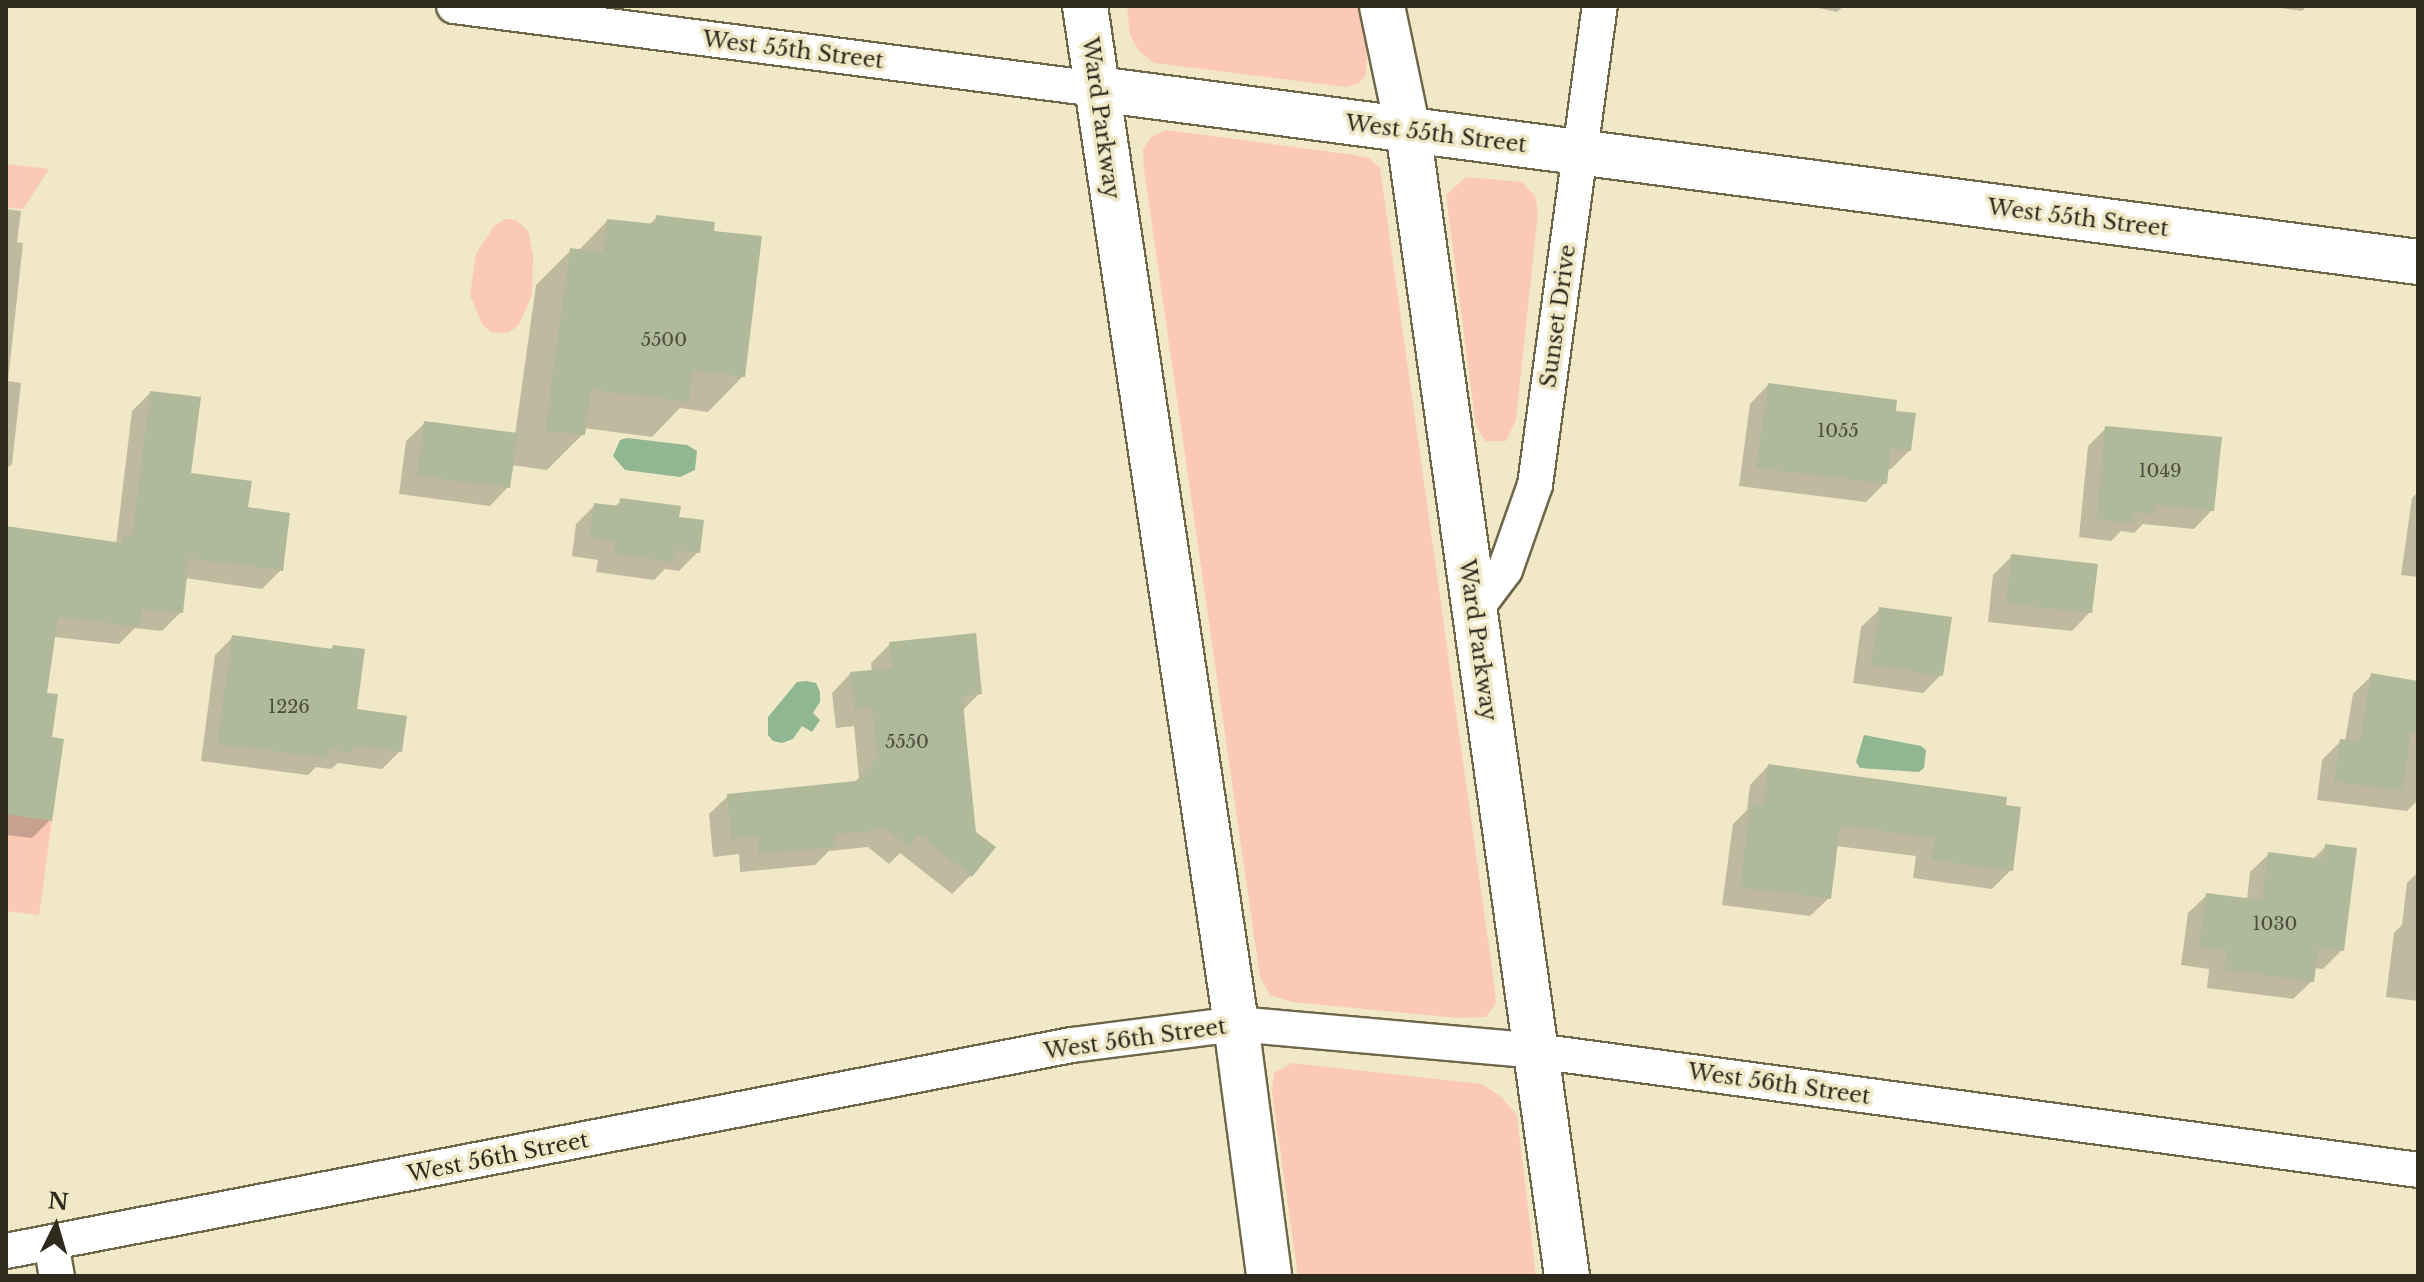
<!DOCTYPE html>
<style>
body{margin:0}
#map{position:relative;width:2424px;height:1282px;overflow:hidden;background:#f0e8c7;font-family:"Libre Baskerville",serif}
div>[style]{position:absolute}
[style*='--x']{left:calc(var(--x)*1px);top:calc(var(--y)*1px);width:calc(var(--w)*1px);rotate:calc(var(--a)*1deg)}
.green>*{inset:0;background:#fbc9b4}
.water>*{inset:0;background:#90b792}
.shadow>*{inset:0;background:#0003}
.building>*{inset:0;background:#b0b99a}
.roads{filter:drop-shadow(2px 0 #6f674a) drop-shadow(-2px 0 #6f674a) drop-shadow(0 2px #6f674a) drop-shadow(0 -2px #6f674a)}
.minor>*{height:34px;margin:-17px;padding:0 17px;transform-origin:17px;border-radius:17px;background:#fff}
.secondary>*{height:44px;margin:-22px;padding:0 22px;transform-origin:22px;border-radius:22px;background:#fff}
.primary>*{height:44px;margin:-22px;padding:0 22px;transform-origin:22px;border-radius:22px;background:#fff}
span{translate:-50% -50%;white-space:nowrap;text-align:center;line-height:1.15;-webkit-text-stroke:7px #f0e8c7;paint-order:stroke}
.number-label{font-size:18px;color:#4e4e3d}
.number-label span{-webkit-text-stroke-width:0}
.street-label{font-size:22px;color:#2e2b1e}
.frame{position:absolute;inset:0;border:8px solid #2e2b1e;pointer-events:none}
.north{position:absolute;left:16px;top:1186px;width:80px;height:80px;-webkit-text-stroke:6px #f0e8c7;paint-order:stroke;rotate:5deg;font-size:22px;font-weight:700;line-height:32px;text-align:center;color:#2e2b1e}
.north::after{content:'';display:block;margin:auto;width:28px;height:36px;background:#2e2b1e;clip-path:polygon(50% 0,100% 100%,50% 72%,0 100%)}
</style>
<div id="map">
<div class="green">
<div style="clip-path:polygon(1127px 6px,1359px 6px,1367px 54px,1366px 75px,1358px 84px,1345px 87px,1154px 63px,1139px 51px,1130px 35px)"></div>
<div style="clip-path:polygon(1166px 130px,1354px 155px,1369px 158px,1380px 168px,1494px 983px,1496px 1003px,1486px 1017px,1458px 1018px,1292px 1002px,1270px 995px,1260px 977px,1144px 170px,1143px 149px,1151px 137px)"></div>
<div style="clip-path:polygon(6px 164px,49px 169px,23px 209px,6px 207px)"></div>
<div style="clip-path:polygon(1466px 177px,1522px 182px,1535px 196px,1538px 212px,1516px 420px,1506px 441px,1485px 441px,1476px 426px,1446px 195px)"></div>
<div style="clip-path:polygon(505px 219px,516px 220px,528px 231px,533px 255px,532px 295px,519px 325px,508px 333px,491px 332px,482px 324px,470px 295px,476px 254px,494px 226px)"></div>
<div style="clip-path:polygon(6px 814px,52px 821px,39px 915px,6px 911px)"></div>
<div style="clip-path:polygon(1292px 1063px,1482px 1084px,1501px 1097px,1517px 1115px,1536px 1276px,1298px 1276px,1272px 1092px,1274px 1073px)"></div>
</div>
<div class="water">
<div style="clip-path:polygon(627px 438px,687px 445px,697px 451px,695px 470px,680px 477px,625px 470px,613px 456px,620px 440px)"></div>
<div style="clip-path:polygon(806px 681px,816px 683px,820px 692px,820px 702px,813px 713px,820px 720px,812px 732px,802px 726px,793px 739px,782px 743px,773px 741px,768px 735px,768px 717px,797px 682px)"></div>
<div style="clip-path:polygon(1864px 735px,1921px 746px,1926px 750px,1924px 768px,1919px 772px,1860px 768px,1856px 762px)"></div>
</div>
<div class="shadow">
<div style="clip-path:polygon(1809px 6px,1844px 6px,1837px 12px)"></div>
<div style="clip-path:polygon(2265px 6px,2307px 6px,2302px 11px)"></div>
<div style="clip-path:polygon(6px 209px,21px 211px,17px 242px,23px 243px,8px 381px,21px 383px,12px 464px,6px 469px)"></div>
<div style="clip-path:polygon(657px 217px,712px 233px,743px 376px,708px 412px,680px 408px,652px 437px,584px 428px,583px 434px,547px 470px,511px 465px,508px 487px,490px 506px,399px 494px,406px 441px,425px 423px,515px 435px,536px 285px,571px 250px,578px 251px,607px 221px,648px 226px)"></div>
<div style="clip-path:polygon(1768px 385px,1894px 412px,1910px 450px,1891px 469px,1887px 469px,1885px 483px,1866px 502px,1739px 486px,1750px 404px)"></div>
<div style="clip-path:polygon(150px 393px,189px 475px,246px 509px,281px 570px,262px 589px,185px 578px,181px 612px,162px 631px,135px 628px,119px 644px,53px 637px,45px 694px,50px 738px,50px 820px,32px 838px,6px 835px,6px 546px,116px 544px,132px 411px)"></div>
<div style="clip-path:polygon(2106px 428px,2212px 510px,2194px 529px,2143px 524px,2134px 533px,2121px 531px,2111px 541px,2079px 537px,2088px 446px)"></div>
<div style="clip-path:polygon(2418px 492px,2418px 577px,2401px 575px,2412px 498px)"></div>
<div style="clip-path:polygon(621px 501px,677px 518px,698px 552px,679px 571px,665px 569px,654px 580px,596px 572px,598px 560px,572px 556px,576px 524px,595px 505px,613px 508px)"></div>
<div style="clip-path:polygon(2012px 556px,2090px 612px,2072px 631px,1988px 622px,1993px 575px)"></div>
<div style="clip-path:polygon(1880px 609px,1941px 675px,1923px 693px,1853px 683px,1861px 627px)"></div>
<div style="clip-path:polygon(232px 638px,329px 651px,333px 647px,354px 711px,400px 751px,382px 769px,338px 763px,331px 769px,316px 767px,308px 775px,201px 761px,215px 655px)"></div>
<div style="clip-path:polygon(890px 644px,980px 693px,962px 711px,974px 833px,993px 847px,970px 876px,952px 894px,900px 853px,889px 864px,868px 847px,829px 851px,815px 865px,740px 872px,739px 854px,713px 857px,709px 814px,728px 796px,855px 783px,859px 778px,854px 726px,836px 728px,832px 693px,850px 674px,872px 672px,871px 663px)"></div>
<div style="clip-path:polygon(2371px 676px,2418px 683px,2418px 800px,2407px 811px,2317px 800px,2322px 760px,2341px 741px,2345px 741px,2353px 694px)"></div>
<div style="clip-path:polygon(1768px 766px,2004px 807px,2011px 870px,1992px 889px,1913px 878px,1916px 856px,1836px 846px,1829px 898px,1810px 916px,1722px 905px,1733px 824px,1747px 810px,1750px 785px)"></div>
<div style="clip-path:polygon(2326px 846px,2342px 950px,2323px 969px,2314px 968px,2312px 981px,2293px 999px,2207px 988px,2209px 969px,2181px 965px,2188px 913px,2207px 895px,2247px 900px,2250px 872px,2269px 854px,2312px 860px)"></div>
<div style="clip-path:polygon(2418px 872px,2418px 1001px,2386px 997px,2394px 933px,2402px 925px,2407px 883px)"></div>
</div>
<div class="building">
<div style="clip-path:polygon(656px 215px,715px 222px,714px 231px,762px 236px,745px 377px,693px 371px,689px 402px,591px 390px,585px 435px,545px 431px,570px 248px,603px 252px,607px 219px,655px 224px)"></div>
<div style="clip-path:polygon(1768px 383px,1897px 400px,1896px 411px,1916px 413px,1911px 451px,1891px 449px,1887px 484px,1756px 468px)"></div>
<div style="clip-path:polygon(150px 391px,201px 397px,191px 473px,252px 481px,248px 507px,290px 513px,283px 571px,189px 558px,183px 613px,142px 609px,140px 627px,58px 617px,47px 693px,58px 694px,52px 737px,64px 739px,52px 821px,6px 814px,6px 526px,122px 543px,123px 535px,132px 536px)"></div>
<div style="clip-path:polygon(424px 421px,518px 433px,510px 488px,416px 476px)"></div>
<div style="clip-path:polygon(2105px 426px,2222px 437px,2214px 511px,2156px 505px,2155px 515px,2133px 512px,2132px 523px,2096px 519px)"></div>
<div style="clip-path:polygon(620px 498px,681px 506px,679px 517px,704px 520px,700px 553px,676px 550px,674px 562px,613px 554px,615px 542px,589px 538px,594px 503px,619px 506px)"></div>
<div style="clip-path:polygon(2011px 554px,2098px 564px,2092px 613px,2006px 604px)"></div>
<div style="clip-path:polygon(1879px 607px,1952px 617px,1943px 676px,1871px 665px)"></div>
<div style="clip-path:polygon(976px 633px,982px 694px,963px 696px,965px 725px,976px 832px,996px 847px,972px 877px,919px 835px,909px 847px,887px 830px,834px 834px,836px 847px,758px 854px,757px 837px,731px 839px,727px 794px,856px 781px,877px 758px,872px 708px,854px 711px,850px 672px,892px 668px,889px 642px)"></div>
<div style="clip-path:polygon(232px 635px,332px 649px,333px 645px,365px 649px,357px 709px,407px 716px,402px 752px,352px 746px,351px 753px,329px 749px,327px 758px,217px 744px)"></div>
<div style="clip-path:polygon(2371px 673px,2418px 681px,2418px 734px,2411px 733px,2403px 791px,2334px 782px,2340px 739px,2360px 741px)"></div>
<div style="clip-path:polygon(1768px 764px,2007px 797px,2006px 805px,2021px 807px,2013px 871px,1931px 860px,1934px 838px,1840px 826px,1831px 899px,1740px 887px,1750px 804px,1763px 805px)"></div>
<div style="clip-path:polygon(2325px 844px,2357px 848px,2344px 951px,2318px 948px,2314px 982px,2224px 970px,2227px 951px,2199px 947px,2206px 893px,2262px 900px,2268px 852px,2323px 859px)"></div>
</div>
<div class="roads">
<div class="minor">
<div style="--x:454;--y:6;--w:648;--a:7.36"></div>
<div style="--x:1474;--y:611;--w:51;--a:-52.9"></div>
<div style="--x:1505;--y:570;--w:90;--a:-70.6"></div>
<div style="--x:1535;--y:485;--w:483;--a:-82.3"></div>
<div style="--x:51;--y:1243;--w:34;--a:80"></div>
<div style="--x:6;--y:1251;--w:1086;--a:-10.94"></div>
<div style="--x:1072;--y:1045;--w:165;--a:-7.3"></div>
<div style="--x:1236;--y:1024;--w:301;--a:5.1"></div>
<div style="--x:1536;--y:1051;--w:890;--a:7.68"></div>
</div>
<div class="secondary">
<div style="--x:1097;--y:89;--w:1332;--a:7.46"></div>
</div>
<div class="primary">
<div style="--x:1085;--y:6;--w:1029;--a:81.56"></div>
<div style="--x:1236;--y:1024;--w:254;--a:82.5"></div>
<div style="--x:1382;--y:6;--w:127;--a:78.2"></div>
<div style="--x:1408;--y:130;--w:1157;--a:82.1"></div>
</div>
</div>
<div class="number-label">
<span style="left:664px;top:340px">5500</span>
<span style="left:1838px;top:431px">1055</span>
<span style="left:2160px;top:471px">1049</span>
<span style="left:289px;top:707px">1226</span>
<span style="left:907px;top:742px">5550</span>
<span style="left:2275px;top:924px">1030</span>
</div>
<div class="street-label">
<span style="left:793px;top:50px;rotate:7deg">West 55th Street</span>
<span style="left:1101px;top:118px;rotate:82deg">Ward Parkway</span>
<span style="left:1436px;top:134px;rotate:7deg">West 55th Street</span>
<span style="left:2078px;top:218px;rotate:7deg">West 55th Street</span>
<span style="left:1558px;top:316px;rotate:-82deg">Sunset Drive</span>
<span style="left:1478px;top:640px;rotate:82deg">Ward Parkway</span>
<span style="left:1135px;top:1039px;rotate:-8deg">West 56th Street</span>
<span style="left:1779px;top:1084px;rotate:8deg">West 56th Street</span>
<span style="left:498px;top:1157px;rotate:-11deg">West 56th Street</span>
</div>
<div class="frame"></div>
<div class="north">N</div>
</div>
